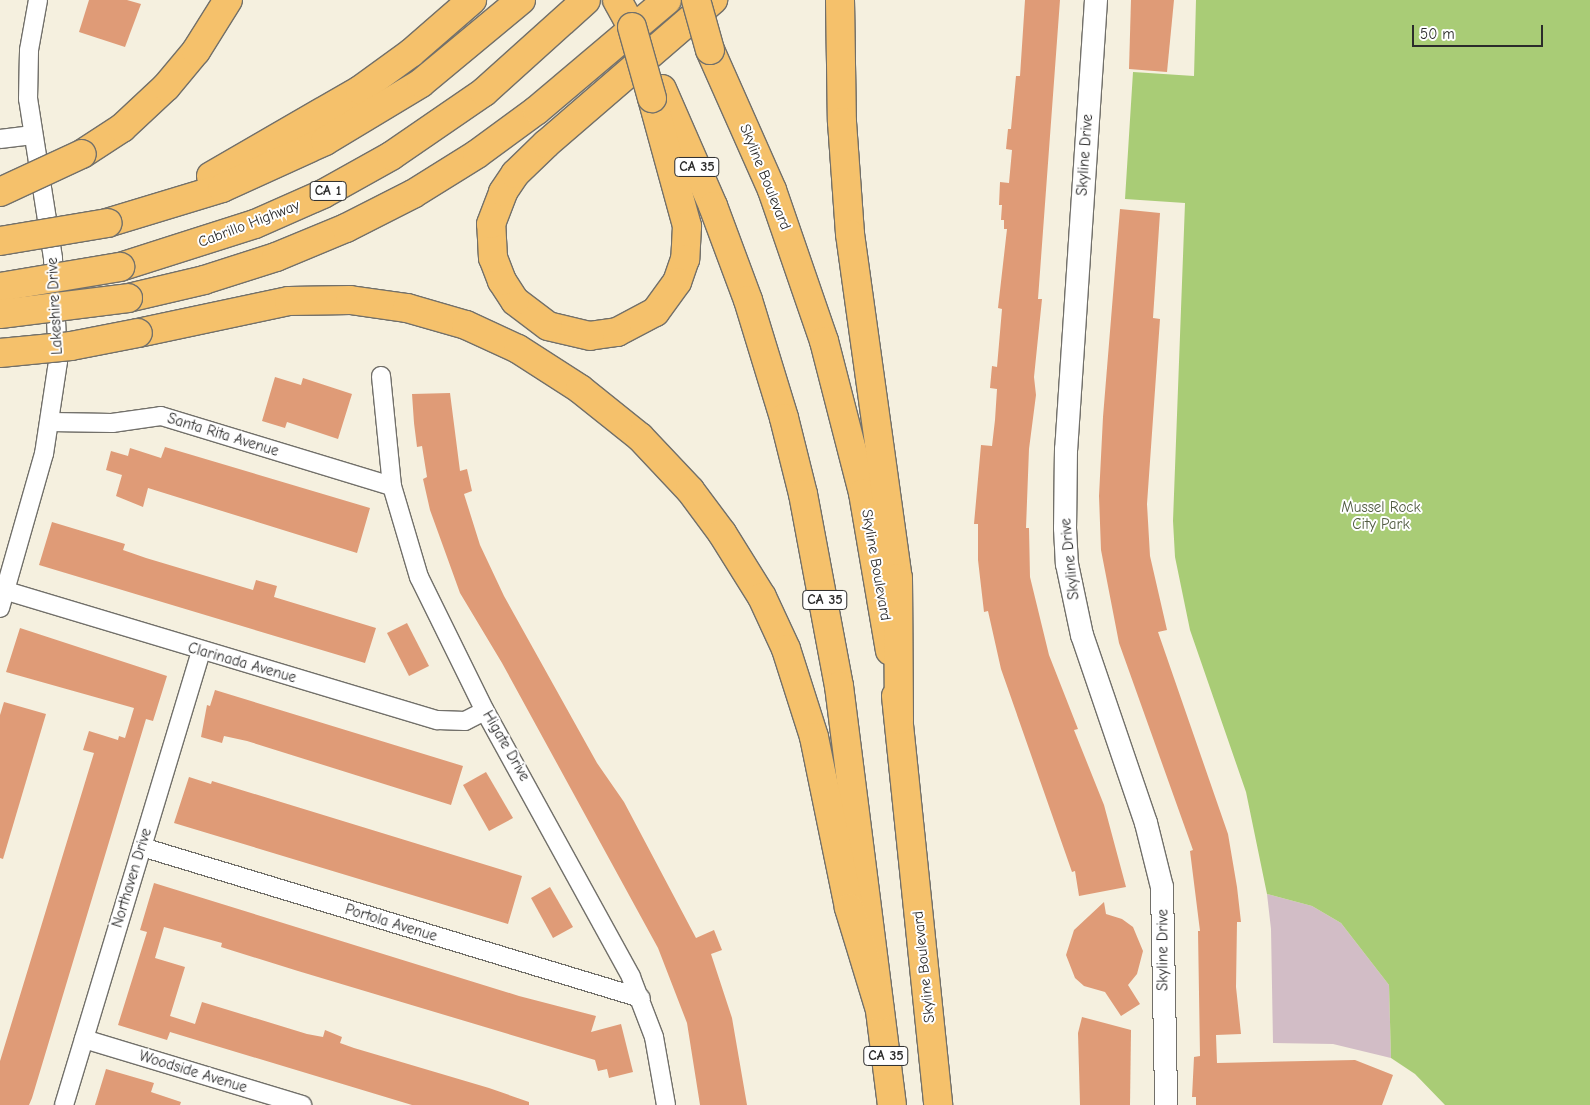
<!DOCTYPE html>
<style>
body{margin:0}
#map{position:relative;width:1590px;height:1105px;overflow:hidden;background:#f5f0df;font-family:"Comic Neue",sans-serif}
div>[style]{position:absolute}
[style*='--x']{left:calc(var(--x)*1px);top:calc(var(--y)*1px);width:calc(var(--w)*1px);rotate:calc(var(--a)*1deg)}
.industrial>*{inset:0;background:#d2bdc6}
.green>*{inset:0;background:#a9cc76}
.building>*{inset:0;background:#df9b77}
.roads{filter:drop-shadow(1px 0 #72706a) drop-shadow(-1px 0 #72706a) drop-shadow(0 1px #72706a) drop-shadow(0 -1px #72706a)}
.minor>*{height:18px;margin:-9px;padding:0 9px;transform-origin:9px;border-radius:9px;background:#fff}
.tertiary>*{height:22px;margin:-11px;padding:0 11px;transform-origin:11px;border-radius:11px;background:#fff}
.primary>*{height:28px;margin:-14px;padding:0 14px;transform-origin:14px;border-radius:14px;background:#f5c16b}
.motorway>*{height:28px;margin:-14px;padding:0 14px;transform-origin:14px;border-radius:14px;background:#f5c16b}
.bridges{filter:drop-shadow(1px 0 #72706a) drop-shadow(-1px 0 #72706a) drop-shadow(0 1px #72706a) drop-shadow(0 -1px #72706a)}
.motorway-bridge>*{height:28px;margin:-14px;padding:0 14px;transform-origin:14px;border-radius:14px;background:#f5c16b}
span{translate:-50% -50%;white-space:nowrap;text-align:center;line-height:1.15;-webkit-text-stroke:4px #fff;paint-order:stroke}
.shield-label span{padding:1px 4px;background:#fff;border:1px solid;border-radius:4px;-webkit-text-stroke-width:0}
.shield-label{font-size:14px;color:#2b2b2b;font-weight:700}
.street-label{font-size:15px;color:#2b2b2b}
.park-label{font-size:15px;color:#515b42}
.scale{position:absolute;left:1412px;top:25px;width:131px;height:22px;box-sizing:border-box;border:2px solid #2b2b2b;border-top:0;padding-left:6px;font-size:15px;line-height:18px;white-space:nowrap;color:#2b2b2b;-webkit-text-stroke:4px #fff;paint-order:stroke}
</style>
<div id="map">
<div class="industrial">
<div style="clip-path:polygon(1267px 894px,1312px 906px,1341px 923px,1389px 985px,1391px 1058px,1333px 1044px,1273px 1043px,1271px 929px)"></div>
</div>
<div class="green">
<div style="clip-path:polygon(1196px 0,1590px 0,1590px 1105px,1445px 1105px,1415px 1074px,1391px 1058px,1389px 985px,1341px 923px,1312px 906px,1267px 894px,1246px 792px,1190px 630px,1175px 557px,1173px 521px,1185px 203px,1125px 199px,1133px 72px,1194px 76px)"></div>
</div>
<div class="building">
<div style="clip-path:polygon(89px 0,127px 0,141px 4px,125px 47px,79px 32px)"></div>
<div style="clip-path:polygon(1025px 0,1060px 0,1038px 299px,1042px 299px,1034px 377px,1036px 395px,1029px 449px,1026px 528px,1029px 528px,1030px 577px,1049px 655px,1078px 729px,1074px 730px,1104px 805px,1126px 887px,1079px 896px,1075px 871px,1072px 872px,1001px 669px,988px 611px,984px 612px,978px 560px,978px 524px,974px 524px,981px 445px,992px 446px,995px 420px,997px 389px,990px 388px,992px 366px,997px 367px,1002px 309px,998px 308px,1007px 229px,1004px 229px,1004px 220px,1001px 220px,1002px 205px,999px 205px,1000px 182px,1009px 183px,1012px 150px,1006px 149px,1008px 129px,1011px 129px,1016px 76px,1020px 76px)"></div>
<div style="clip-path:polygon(1131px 0,1174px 0,1167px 72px,1129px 69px)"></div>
<div style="clip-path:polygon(1120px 209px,1160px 213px,1153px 318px,1160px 319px,1147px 504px,1150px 556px,1167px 630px,1158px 632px,1228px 834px,1237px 887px,1241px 922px,1237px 922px,1236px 987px,1241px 1034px,1216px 1035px,1217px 1063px,1355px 1060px,1393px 1075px,1382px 1105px,1196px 1105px,1196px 1097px,1192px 1097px,1194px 1057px,1200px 1056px,1198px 931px,1200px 931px,1190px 851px,1193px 850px,1119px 643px,1101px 550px,1099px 496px,1103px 417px)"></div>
<div style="clip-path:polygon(275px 377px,301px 385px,303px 378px,352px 394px,338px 439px,287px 422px,285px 428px,262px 421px)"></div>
<div style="clip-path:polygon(450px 393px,460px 471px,467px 469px,472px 491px,464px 494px,480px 545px,504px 596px,597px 763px,624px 802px,696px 938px,714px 930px,722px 950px,711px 954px,732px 1018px,747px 1105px,700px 1105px,687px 1023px,658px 948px,502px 663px,460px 593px,430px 510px,423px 479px,427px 477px,422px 446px,417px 447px,414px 423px,412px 394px)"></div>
<div style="clip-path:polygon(165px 447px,370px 508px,357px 553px,148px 488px,143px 507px,116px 496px,122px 475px,106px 470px,111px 451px,128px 456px,130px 448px,161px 458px)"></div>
<div style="clip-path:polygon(52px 522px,125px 544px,123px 550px,146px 558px,253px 590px,256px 580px,277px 586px,274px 597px,376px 628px,365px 663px,39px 565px)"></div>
<div style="clip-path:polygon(407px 623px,429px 666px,409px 676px,387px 633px)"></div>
<div style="clip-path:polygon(20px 628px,167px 676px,153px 721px,146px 719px,32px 1098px,29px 1105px,0 1105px,0 1061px,94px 753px,83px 750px,89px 731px,118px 740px,119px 736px,125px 738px,134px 708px,6px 672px)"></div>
<div style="clip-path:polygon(215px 690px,463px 766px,451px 805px,247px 741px,224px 736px,222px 743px,201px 737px,207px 705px,210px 706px)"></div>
<div style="clip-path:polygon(4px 702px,46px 714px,3px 859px,0 858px,0 715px)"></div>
<div style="clip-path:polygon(486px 772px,513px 818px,489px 831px,463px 785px)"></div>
<div style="clip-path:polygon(189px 777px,211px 784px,212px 781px,522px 876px,508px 924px,174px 823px)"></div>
<div style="clip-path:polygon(154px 883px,519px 996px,596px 1016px,591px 1032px,621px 1024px,633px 1072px,609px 1078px,607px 1069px,598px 1071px,595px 1060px,298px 971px,221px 947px,222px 943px,164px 927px,155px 958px,185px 967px,170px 1016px,195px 1024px,202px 1002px,307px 1034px,323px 1037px,325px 1030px,342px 1037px,340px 1043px,354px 1048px,489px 1088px,529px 1102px,529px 1105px,412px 1105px,170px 1032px,167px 1040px,118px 1025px,147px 932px,140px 930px)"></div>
<div style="clip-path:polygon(550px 887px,573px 927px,553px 938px,531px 898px)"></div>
<div style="clip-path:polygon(1104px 902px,1106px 914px,1122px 919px,1133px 927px,1143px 951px,1137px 974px,1128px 985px,1140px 1004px,1121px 1016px,1105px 992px,1084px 986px,1075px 978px,1066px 955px,1074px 930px)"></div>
<div style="clip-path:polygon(1082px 1017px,1131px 1030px,1130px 1105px,1080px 1105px,1078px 1033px)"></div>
<div style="clip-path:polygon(106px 1069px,154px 1083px,151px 1092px,181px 1102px,180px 1105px,95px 1105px)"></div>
</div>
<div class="roads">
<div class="minor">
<div style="--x:0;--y:139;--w:32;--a:-7"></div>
<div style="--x:381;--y:376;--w:111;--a:84.3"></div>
<div style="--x:392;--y:486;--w:95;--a:73.5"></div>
<div style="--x:419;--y:577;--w:149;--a:63.8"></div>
<div style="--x:485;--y:711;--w:303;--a:61.2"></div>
<div style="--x:631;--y:977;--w:64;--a:69"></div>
<div style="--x:654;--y:1037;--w:69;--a:80"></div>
<div style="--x:51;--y:422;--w:61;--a:0.9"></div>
<div style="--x:112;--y:423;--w:49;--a:-8.1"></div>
<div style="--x:161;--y:416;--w:241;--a:16.9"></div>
<div style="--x:0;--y:589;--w:457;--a:16.7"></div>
<div style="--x:438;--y:720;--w:27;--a:2"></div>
<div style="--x:465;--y:721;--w:22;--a:-27"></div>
<div style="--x:0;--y:608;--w:160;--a:-74.1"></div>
<div style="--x:44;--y:454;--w:94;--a:-81.4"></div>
<div style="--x:58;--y:361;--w:103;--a:-92.8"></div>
<div style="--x:53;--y:258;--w:161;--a:-98.9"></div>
<div style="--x:28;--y:99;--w:49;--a:-88.8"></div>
<div style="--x:29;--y:50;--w:51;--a:-79.8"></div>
<div style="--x:142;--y:847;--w:521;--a:16.84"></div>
<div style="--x:84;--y:1039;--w:228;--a:16.8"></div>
<div style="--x:64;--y:1105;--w:474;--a:-73.2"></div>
</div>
<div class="tertiary">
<div style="--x:1096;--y:0;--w:450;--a:93.8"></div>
<div style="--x:1066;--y:449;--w:79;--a:90.7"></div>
<div style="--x:1065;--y:528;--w:36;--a:87"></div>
<div style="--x:1067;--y:564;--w:73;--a:78.1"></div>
<div style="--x:1082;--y:635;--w:199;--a:71.2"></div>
<div style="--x:1146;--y:823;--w:66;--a:76"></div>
<div style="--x:1162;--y:887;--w:218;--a:88.9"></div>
</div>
<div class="primary">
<div style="--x:617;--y:0;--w:31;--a:61"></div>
<div style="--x:710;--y:50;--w:153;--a:66.1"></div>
<div style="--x:772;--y:190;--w:160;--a:71"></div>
<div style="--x:824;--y:341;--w:157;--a:75.6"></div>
<div style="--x:863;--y:493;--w:160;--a:80.3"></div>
<div style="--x:662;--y:89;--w:128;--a:66.4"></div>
<div style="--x:713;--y:206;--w:100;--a:69.6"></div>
<div style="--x:748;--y:300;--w:123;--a:73"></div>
<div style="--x:784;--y:418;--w:78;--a:76"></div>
<div style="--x:803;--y:494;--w:195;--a:79.4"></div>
<div style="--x:839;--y:686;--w:422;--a:82.8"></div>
<div style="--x:896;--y:696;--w:411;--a:84.1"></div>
</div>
<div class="motorway">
<div style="--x:840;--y:0;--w:122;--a:89.1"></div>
<div style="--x:842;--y:122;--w:112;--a:85.9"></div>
<div style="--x:850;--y:234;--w:347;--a:82.1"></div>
<div style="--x:898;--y:578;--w:142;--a:89.6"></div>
<div style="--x:652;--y:98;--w:133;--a:74.7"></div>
<div style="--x:687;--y:226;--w:33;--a:93"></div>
<div style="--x:685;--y:259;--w:24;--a:109"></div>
<div style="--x:677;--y:282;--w:37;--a:126"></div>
<div style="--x:655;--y:312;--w:43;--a:152.2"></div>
<div style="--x:617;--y:332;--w:27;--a:172"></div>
<div style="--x:590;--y:336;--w:43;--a:-166.6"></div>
<div style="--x:548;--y:326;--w:41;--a:-142.9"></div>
<div style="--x:515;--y:301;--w:24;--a:-123"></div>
<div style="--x:502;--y:281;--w:25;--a:-111"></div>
<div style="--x:493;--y:258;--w:34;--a:-93"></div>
<div style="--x:491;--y:224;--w:34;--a:-69"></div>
<div style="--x:503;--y:192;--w:22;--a:-56"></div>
<div style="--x:515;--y:174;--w:43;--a:-44.1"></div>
<div style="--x:546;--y:144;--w:221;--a:-40.8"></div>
<div style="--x:82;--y:154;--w:48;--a:-33"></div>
<div style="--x:122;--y:128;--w:60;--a:-43"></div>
<div style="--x:166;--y:87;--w:47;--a:-50.2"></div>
<div style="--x:196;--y:51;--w:60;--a:-57.9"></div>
<div style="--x:211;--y:176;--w:172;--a:-30"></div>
<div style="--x:360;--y:90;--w:63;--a:-36"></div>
<div style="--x:411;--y:53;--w:81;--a:-41"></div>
<div style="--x:107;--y:223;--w:120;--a:-16.9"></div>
<div style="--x:222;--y:188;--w:113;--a:-24.5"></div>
<div style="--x:325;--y:141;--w:112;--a:-31.1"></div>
<div style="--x:421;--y:83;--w:130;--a:-39.7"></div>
<div style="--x:120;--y:267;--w:142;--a:-17.7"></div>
<div style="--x:255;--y:224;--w:74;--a:-23.8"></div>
<div style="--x:323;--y:194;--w:78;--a:-29.2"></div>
<div style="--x:391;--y:156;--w:113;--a:-34.5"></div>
<div style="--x:484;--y:92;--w:137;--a:-42"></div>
<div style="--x:128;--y:298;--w:78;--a:-13.3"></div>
<div style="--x:204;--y:280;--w:76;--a:-17.7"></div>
<div style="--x:276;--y:257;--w:76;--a:-22.5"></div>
<div style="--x:346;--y:228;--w:75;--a:-26.9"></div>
<div style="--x:413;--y:194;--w:75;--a:-32"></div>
<div style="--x:477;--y:154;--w:74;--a:-36.3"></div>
<div style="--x:537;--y:110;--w:170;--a:-40.2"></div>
<div style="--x:138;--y:333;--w:154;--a:-12"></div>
<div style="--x:289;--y:301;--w:61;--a:-0.9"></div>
<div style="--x:350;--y:300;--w:58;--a:8"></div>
<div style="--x:407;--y:308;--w:61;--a:16.1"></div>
<div style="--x:466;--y:325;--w:57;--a:24.8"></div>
<div style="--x:518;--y:349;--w:74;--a:32.8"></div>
<div style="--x:580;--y:389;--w:77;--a:38.7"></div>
<div style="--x:640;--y:437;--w:73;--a:46.7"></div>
<div style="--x:690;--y:490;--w:54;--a:53.3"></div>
<div style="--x:722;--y:533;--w:75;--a:58"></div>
<div style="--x:762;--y:597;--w:57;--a:65.2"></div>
<div style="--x:786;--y:649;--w:92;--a:72.3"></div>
<div style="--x:814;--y:737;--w:175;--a:78.4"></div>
<div style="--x:849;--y:908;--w:103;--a:73.1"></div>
</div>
</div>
<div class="bridges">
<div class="motorway-bridge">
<div style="--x:696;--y:0;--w:52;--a:74.4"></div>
<div style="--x:632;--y:27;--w:74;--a:74.3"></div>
<div style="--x:0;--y:192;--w:90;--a:-24.9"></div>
<div style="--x:0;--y:241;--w:109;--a:-9.5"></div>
<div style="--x:0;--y:287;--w:122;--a:-9.5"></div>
<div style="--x:0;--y:314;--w:129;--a:-7.1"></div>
<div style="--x:0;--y:353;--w:71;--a:-5.6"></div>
<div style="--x:71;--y:346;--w:68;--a:-11"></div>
</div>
</div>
<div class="shield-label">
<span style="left:697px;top:167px">CA 35</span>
<span style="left:328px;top:191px">CA 1</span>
<span style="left:825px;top:600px">CA 35</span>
<span style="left:886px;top:1056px">CA 35</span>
</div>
<div class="street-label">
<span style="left:1085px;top:155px;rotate:-86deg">Skyline Drive</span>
<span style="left:765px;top:177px;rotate:68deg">Skyline Boulevard</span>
<span style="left:249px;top:224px;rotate:-21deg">Cabrillo Highway</span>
<span style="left:55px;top:306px;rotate:-93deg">Lakeshire Drive</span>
<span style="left:223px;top:435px;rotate:17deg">Santa Rita Avenue</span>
<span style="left:1070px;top:559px;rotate:-96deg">Skyline Drive</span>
<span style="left:876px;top:565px;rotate:80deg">Skyline Boulevard</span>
<span style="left:242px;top:663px;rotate:16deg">Clarinada Avenue</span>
<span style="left:506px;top:746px;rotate:60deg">Higate Drive</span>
<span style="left:132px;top:878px;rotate:-73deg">Northaven Drive</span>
<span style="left:391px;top:923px;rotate:17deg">Portola Avenue</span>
<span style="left:1163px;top:950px;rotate:-90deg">Skyline Drive</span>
<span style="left:924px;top:967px;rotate:-96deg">Skyline Boulevard</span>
<span style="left:193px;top:1072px;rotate:17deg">Woodside Avenue</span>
</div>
<div class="park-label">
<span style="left:1381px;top:516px">Mussel Rock<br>City Park</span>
</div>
<div class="scale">50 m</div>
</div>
